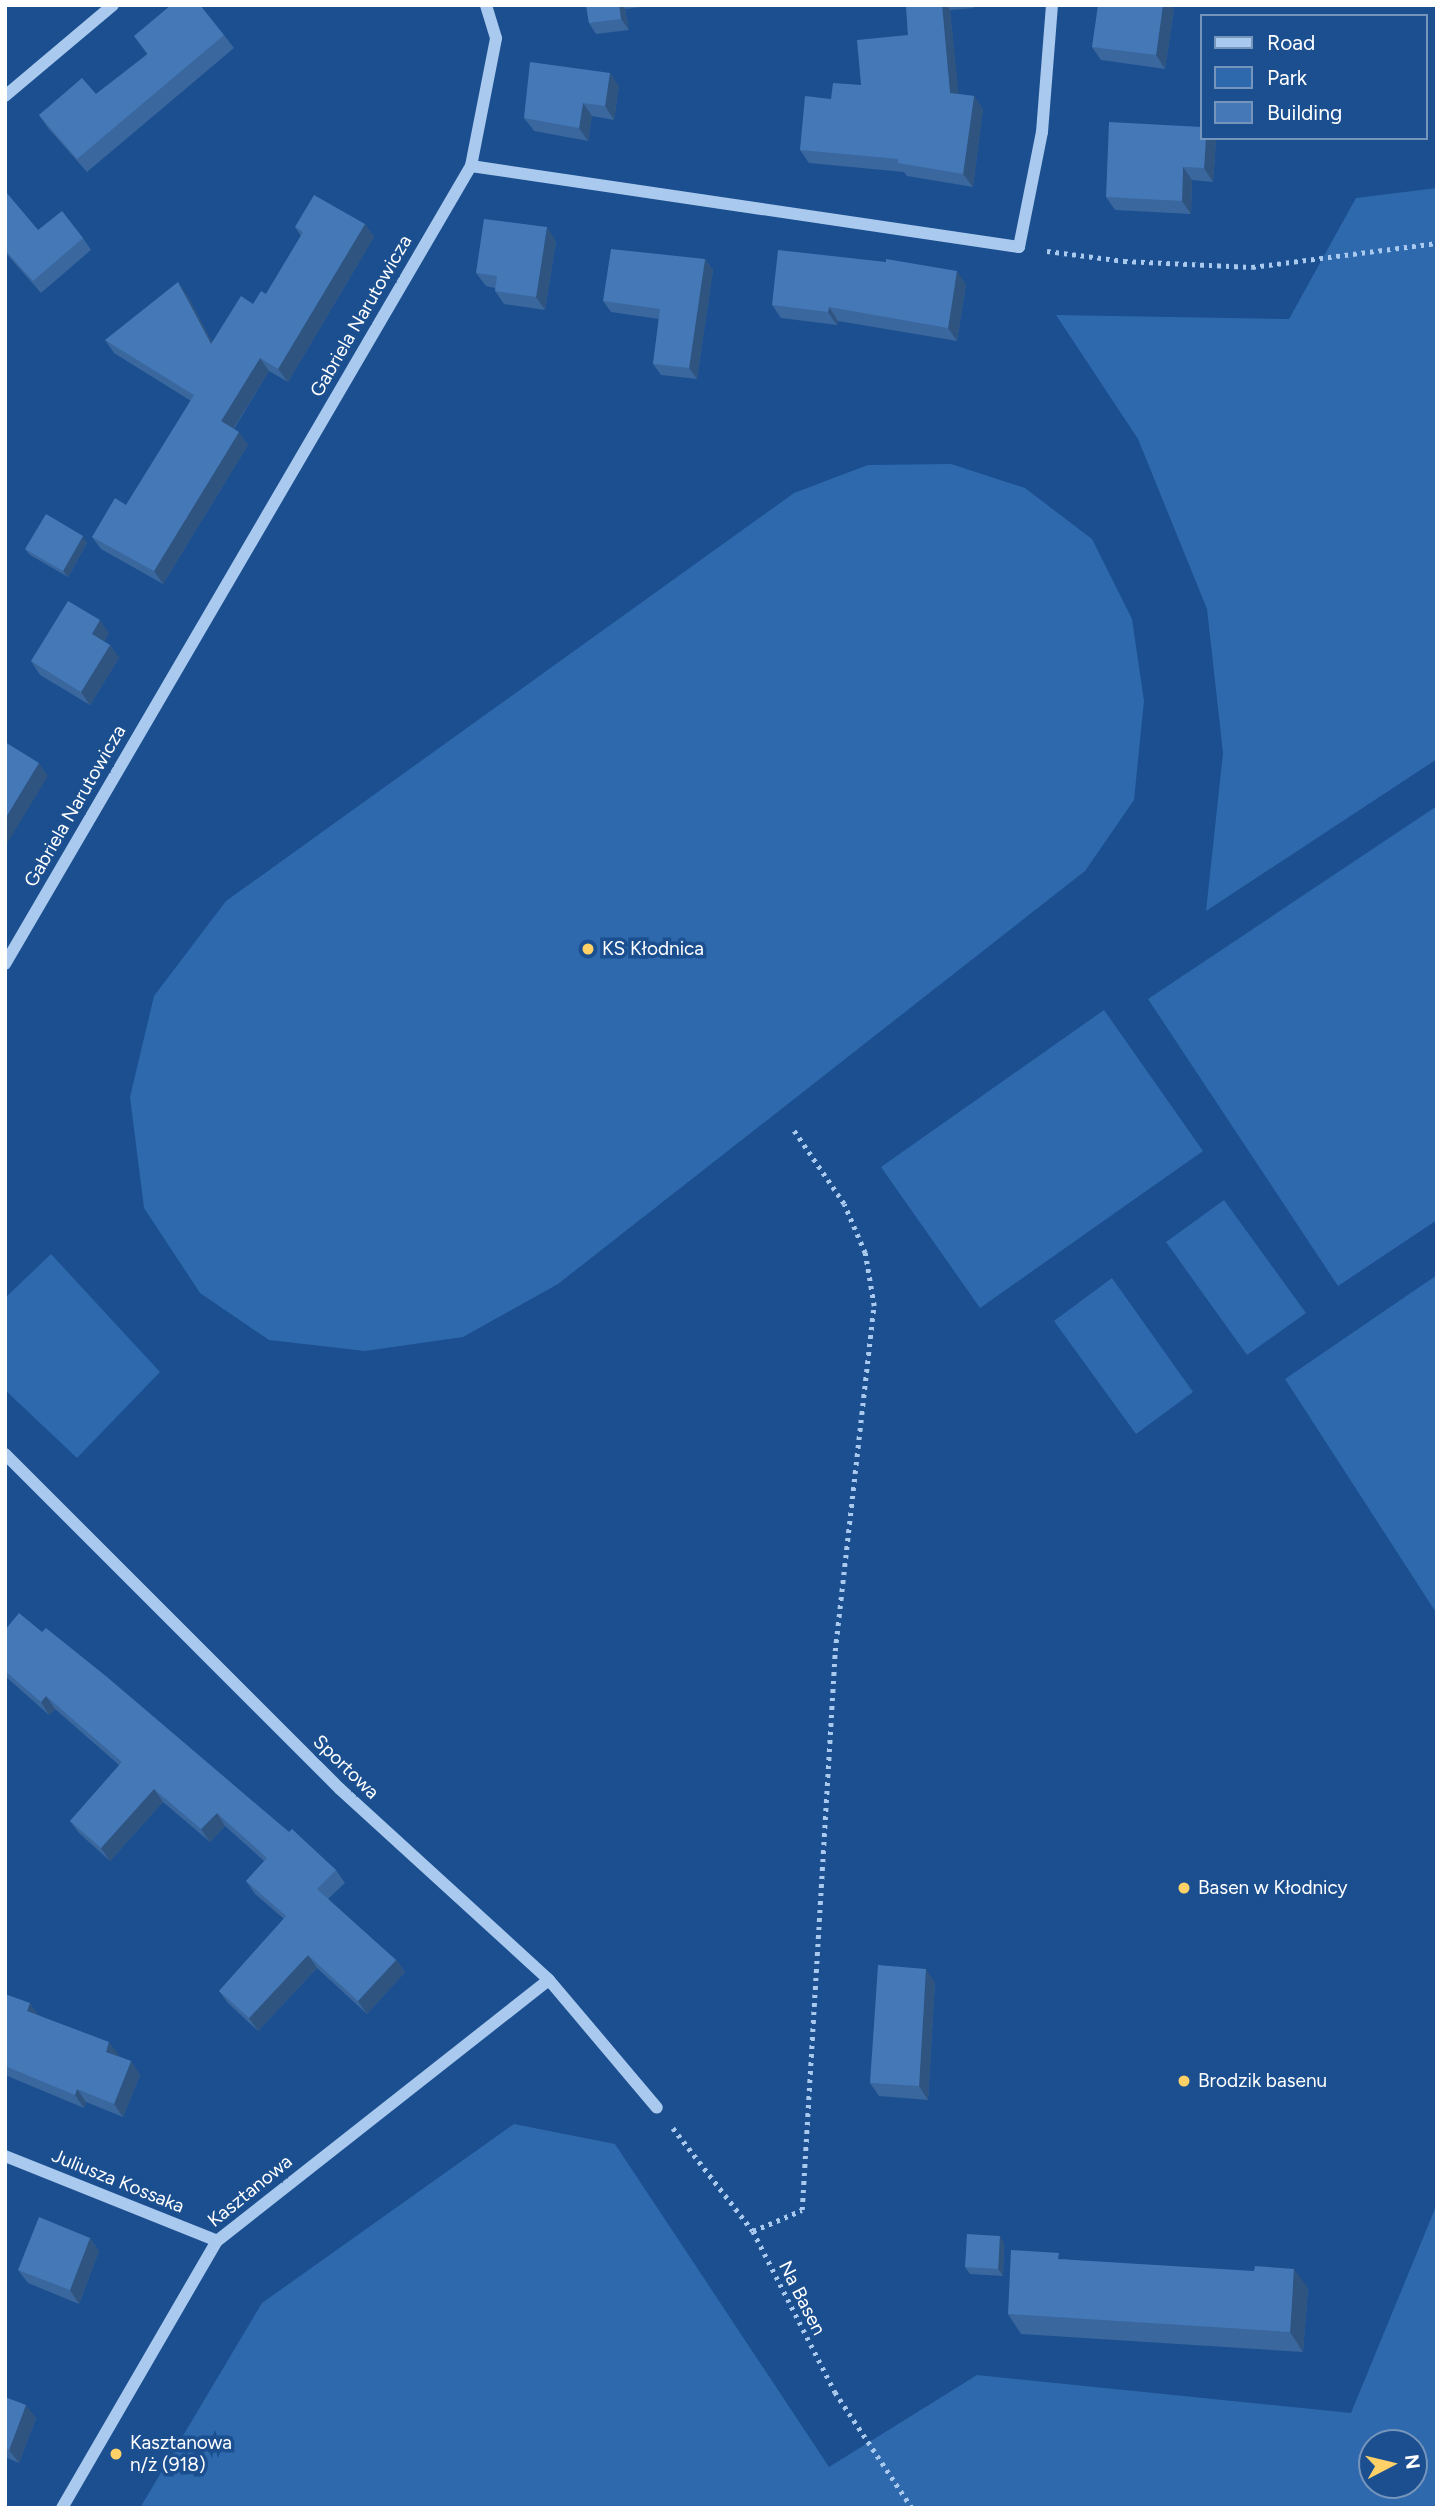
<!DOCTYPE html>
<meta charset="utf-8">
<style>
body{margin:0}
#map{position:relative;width:1442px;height:2513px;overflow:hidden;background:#1b4f8f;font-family:Figtree,sans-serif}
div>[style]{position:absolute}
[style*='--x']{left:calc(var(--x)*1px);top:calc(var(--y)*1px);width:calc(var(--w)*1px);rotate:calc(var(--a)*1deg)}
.green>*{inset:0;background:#2e69ad}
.path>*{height:4.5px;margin-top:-2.25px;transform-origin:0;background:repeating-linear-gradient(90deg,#a9c9ee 0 3.5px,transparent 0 8.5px)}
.minor>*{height:12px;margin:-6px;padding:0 6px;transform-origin:6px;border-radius:6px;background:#a9c9ee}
.wall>*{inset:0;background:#3a679d}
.shaded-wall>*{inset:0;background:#305480}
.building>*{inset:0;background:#4478b7}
.dots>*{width:19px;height:19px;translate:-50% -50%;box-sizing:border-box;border:4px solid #1b4f8f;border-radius:50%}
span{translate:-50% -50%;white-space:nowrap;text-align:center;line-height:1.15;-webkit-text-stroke:7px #1b4f8f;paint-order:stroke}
.street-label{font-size:19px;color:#fff}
.poi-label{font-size:19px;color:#fff}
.left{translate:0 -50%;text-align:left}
.frame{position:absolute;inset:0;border:7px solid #fff;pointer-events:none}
.legend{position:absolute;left:1200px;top:14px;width:228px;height:126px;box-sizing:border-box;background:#1b4f8f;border:2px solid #7695bc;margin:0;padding:9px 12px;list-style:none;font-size:21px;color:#fff}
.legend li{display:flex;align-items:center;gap:14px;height:35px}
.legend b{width:35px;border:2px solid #7695bc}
.north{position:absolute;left:1358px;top:2429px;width:70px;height:70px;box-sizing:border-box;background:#1b4f8f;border:2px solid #7695bc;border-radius:50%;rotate:83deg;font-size:19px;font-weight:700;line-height:28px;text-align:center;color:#fff}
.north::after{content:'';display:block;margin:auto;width:24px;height:32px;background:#ffd166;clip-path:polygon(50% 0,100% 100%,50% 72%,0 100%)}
</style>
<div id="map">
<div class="green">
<div style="clip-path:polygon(1437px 188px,1437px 759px,1206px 911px,1223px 753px,1207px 609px,1138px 439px,1056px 315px,1289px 319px,1356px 198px)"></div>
<div style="clip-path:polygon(951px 464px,1025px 488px,1092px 539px,1132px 619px,1144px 701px,1134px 800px,1085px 871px,558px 1284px,463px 1337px,365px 1351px,269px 1340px,200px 1293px,144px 1208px,130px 1097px,154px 996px,226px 901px,794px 493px,868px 465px)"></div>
<div style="clip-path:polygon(1437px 806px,1437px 1220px,1338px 1286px,1148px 999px)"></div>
<div style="clip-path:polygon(1104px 1010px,1203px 1151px,980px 1308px,881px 1167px)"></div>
<div style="clip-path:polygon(1224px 1200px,1306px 1313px,1247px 1355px,1166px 1242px)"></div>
<div style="clip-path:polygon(51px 1254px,160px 1372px,77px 1458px,5px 1390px,5px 1298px)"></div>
<div style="clip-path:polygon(1437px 1275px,1437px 1614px,1285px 1379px)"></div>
<div style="clip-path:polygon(1112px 1278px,1193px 1392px,1136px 1434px,1054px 1321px)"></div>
<div style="clip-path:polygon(evenodd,514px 2124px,615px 2144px,829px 2467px,977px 2375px,1351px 2413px,1437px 2204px,1437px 2508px,140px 2508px,262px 2303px,514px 2124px,1372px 2443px,1414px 2443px,1414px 2485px,1372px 2485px,1372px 2443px)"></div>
</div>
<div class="path">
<div style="--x:1047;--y:251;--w:78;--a:7.4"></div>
<div style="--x:1124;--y:261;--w:128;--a:2.7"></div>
<div style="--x:1252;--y:267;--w:187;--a:-7.4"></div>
<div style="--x:673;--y:2128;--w:130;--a:52.2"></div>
<div style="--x:753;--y:2231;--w:181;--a:63"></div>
<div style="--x:835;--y:2392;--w:139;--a:56.4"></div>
<div style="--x:753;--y:2231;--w:53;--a:-23.2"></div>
<div style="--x:802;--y:2210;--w:560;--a:-86.62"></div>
<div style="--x:835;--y:1651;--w:347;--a:-83.6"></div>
<div style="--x:874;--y:1306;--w:54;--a:-99.6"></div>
<div style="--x:865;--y:1253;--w:53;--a:-113.2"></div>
<div style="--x:844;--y:1204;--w:92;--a:-124.4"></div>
</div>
<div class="minor">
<div style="--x:5;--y:96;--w:141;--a:-40.1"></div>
<div style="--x:471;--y:166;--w:554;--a:8.41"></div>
<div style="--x:1019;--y:247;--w:117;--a:-78.7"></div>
<div style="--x:1042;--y:132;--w:127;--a:-85.5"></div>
<div style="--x:5;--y:964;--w:924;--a:-59.72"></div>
<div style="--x:471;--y:166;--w:130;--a:-78.9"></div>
<div style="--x:496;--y:38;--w:34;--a:-107"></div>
<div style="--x:5;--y:1454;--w:474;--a:45"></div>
<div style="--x:340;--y:1789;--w:283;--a:42.4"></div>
<div style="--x:549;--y:1980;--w:167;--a:49.8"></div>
<div style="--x:5;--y:2156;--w:228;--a:21.8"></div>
<div style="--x:62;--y:2508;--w:309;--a:-59.9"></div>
<div style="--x:217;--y:2241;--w:422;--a:-38.2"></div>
</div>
<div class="wall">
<div style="clip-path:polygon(586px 5px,658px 5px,625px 9px,629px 30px,596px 34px,589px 23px)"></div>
<div style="clip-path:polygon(906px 5px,973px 5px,974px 8px,950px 10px,958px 94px,974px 96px,983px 109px,973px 187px,907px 176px,904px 172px,809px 163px,800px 150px,831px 99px,861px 85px,908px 35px)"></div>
<div style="clip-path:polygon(1174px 9px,1165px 69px,1101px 60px,1092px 47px)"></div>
<div style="clip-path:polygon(224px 35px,234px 48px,87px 172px,48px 128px,39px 115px,96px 94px,147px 54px,134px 36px)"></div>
<div style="clip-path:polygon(619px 86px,614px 120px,592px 116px,588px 141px,534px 131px,524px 118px)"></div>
<div style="clip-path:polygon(1216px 141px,1213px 182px,1192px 180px,1191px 214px,1115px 210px,1106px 197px)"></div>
<div style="clip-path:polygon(5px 191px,38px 230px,83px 238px,91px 250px,41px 293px,5px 252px)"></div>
<div style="clip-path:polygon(365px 224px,374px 237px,288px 382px,269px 371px,234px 429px,248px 445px,163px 584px,101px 549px,92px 537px,126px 505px,191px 401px,114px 353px,105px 340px,187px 295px,212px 342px,266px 294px,301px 236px,295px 227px)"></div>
<div style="clip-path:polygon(556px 241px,545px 310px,504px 304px,495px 291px,495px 288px,486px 286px,476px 273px)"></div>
<div style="clip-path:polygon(705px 259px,713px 270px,697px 379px,661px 375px,653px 364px,659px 319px,611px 312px,603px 301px)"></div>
<div style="clip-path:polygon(966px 284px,957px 341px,838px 321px,837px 325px,781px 318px,772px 305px)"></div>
<div style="clip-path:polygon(87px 543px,68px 577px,30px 555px,25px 549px)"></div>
<div style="clip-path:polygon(109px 633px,104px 642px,110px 645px,119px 658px,90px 705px,40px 675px,31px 661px)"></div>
<div style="clip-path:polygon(5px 1630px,42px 1632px,336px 1870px,345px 1883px,328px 1899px,396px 1960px,405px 1972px,367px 2014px,317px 1968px,258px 2031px,228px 2003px,219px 1991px,284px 1919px,255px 1894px,246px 1881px,264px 1861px,225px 1826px,210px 1842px,163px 1802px,110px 1861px,79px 1833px,70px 1821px,119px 1765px,55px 1709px,49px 1715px,5px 1676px)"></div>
<div style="clip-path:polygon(935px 1982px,928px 2100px,879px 2096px,870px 2083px)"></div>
<div style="clip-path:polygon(5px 1994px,38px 2015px,119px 2055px,118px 2056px,131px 2061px,140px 2075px,123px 2117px,86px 2102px,84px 2108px,5px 2075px)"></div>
<div style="clip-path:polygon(90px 2238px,99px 2251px,79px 2304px,28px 2283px,18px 2270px)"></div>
<div style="clip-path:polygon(1004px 2243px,1003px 2276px,970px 2274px,965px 2267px)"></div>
<div style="clip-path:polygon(1063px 2259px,1308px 2288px,1303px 2352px,1021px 2334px,1008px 2314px)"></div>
<div style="clip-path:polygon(5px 2397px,36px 2418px,19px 2463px,5px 2457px)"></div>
</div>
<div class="shaded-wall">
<div style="clip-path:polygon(619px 5px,623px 5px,625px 9px,629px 30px,621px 19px)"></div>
<div style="clip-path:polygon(942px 5px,947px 5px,950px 10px,960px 106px,950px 93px)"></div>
<div style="clip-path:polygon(1163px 5px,1171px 5px,1174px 9px,1165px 69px,1156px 55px)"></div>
<div style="clip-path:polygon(610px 73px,619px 86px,614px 120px,605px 106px)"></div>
<div style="clip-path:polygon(974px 96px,983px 109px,973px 187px,963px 174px)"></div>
<div style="clip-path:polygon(583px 103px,592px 116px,588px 141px,579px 128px)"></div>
<div style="clip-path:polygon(1206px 138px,1215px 138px,1216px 141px,1213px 182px,1204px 168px)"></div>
<div style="clip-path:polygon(1183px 167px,1192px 180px,1191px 214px,1182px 201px)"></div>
<div style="clip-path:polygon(365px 224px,374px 237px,288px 382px,278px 369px)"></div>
<div style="clip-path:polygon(547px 227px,556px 241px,545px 310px,536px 297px)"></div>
<div style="clip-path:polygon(705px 259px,713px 270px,697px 379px,689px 368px)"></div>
<div style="clip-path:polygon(957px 271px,966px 284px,957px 341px,948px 328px)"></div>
<div style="clip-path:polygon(178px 282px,187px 295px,220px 357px,211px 344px)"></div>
<div style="clip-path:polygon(829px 307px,838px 321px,837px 325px,828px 312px)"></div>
<div style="clip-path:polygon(260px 358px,269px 371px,230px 434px,221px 421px)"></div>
<div style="clip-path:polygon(239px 432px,248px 445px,163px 584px,154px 571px)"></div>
<div style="clip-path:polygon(83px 536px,87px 543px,68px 577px,63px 571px)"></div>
<div style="clip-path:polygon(100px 620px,109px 633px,101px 648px,92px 634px)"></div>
<div style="clip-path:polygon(110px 645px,119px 658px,90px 705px,81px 692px)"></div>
<div style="clip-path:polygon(39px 763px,48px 776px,5px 847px,5px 819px)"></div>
<div style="clip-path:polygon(46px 1696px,55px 1709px,49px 1715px,41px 1702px)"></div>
<div style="clip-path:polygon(154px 1789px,163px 1802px,110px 1861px,101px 1848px)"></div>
<div style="clip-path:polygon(217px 1813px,225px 1826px,210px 1842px,201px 1829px)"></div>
<div style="clip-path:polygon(308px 1955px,317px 1968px,258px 2031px,249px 2018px)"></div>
<div style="clip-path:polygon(396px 1960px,405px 1972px,367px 2014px,358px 2001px)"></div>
<div style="clip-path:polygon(926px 1969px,935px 1982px,928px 2100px,919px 2086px)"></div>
<div style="clip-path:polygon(30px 2003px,39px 2016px,27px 2011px)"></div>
<div style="clip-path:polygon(109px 2042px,119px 2055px,115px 2065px,106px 2052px)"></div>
<div style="clip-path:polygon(131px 2061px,140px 2075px,123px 2117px,114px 2104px)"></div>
<div style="clip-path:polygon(77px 2089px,86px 2102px,84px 2108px,75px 2095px)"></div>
<div style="clip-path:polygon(1000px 2236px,1004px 2243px,1003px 2276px,998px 2269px)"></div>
<div style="clip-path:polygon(90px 2238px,99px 2251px,79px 2304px,70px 2290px)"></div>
<div style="clip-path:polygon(1294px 2269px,1308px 2288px,1303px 2352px,1290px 2332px)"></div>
<div style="clip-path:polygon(26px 2405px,36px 2418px,19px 2463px,9px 2450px)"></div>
</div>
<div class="building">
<div style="clip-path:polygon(171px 5px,200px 5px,224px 35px,77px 159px,39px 115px,82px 78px,96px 94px,148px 54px,134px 36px)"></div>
<div style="clip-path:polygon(586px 5px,619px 5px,621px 19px,589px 23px)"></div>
<div style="clip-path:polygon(906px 5px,942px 5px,950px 93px,974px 96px,963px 174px,898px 163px,898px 159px,800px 150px,805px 96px,831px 99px,833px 83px,861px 85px,857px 40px,908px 35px)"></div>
<div style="clip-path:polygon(1098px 5px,1163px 5px,1156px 55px,1092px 47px)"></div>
<div style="clip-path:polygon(530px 62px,610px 73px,605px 106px,583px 103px,579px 128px,524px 118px)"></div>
<div style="clip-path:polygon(1109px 122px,1202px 127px,1202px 138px,1206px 138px,1204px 168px,1183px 167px,1182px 201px,1106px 197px)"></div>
<div style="clip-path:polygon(5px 191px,38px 230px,62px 211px,83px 238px,33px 281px,5px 250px)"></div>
<div style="clip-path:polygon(314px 195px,365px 224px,278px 369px,260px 358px,221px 421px,239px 432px,154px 571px,92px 537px,115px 498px,126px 505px,194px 395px,105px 340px,178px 282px,211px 344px,241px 296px,253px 304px,261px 291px,266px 294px,303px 232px,295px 227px)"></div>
<div style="clip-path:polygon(484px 219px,547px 227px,536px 297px,495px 291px,497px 276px,476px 273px)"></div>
<div style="clip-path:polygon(611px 249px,705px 259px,689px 368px,653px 364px,660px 309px,603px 301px)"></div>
<div style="clip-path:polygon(778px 250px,886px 262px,886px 259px,957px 271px,948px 328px,829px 307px,828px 312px,772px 305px)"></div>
<div style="clip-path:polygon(46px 514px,83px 536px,63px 571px,25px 549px)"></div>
<div style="clip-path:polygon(68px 601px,100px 620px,92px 634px,110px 645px,81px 692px,31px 661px)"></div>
<div style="clip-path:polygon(5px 742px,39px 763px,5px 819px)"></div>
<div style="clip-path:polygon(19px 1613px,42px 1632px,46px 1628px,107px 1677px,289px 1832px,292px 1829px,336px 1870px,317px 1889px,396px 1960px,358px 2001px,308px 1955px,249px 2018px,219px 1991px,286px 1916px,246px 1881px,267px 1858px,217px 1813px,201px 1829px,154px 1789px,101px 1848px,70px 1821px,122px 1762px,46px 1696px,41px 1702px,5px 1671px,5px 1630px)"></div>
<div style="clip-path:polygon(878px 1965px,926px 1969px,919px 2086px,870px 2083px)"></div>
<div style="clip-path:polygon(5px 1994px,30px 2003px,27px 2011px,109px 2042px,106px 2052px,131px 2061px,114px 2104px,77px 2089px,75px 2095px,5px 2066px)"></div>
<div style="clip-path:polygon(39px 2217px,90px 2238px,70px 2290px,18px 2270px)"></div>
<div style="clip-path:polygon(967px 2234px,1000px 2236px,998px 2269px,965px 2267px)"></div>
<div style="clip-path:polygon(1011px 2250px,1059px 2253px,1058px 2259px,1254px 2271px,1255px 2266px,1294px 2269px,1290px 2332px,1008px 2314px)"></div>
<div style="clip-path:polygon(5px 2397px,26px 2405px,9px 2450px,5px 2448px)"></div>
</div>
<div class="dots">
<div style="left:588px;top:949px;background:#ffd166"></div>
<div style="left:1184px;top:1888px;background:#ffd166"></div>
<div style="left:1184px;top:2081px;background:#ffd166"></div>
<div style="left:116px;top:2454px;background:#ffd166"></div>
</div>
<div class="street-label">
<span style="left:361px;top:316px;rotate:-60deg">Gabriela Narutowicza</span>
<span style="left:75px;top:806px;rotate:-60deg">Gabriela Narutowicza</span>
<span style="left:346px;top:1767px;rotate:44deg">Sportowa</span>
<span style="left:118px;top:2181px;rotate:22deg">Juliusza Kossaka</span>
<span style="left:250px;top:2191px;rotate:-39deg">Kasztanowa</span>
<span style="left:802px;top:2298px;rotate:63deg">Na Basen</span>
</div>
<div class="poi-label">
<span class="left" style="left:602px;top:949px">KS Kłodnica</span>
<span class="left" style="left:1198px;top:1888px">Basen w Kłodnicy</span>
<span class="left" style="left:1198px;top:2081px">Brodzik basenu</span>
<span class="left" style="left:130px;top:2454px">Kasztanowa<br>n/ż (918)</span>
</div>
<div class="frame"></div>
<ul class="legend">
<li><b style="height:9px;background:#a9c9ee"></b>Road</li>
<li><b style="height:19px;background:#2e69ad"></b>Park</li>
<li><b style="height:19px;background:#4478b7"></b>Building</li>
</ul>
<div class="north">N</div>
</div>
